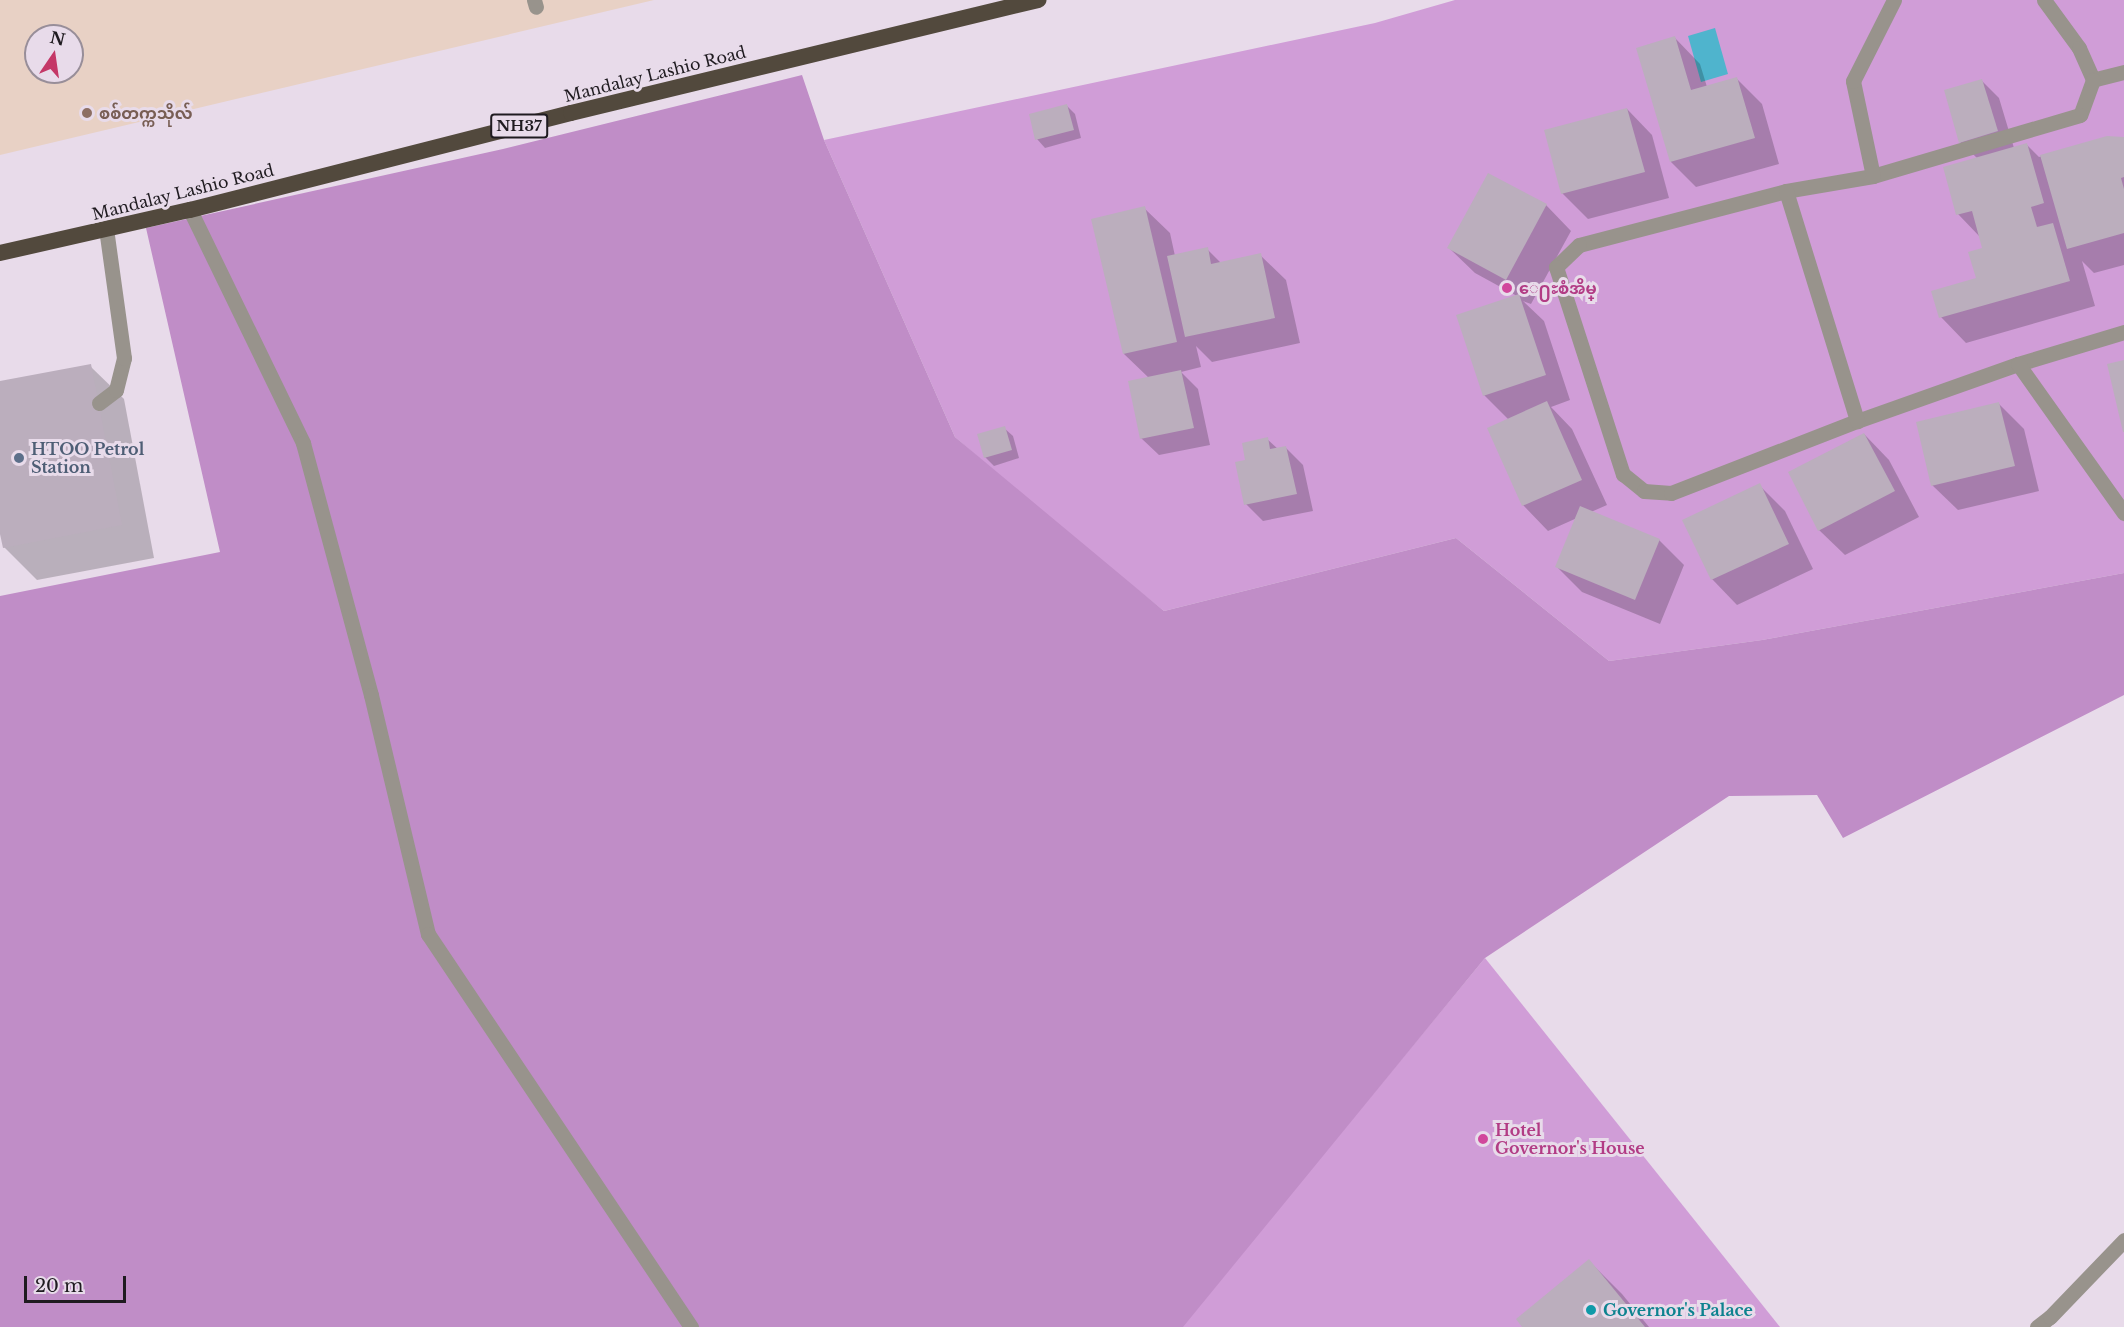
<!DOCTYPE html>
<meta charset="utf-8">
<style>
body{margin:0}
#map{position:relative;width:2124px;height:1327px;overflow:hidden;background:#e8dbea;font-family:"Libre Baskerville","Noto Sans Myanmar",serif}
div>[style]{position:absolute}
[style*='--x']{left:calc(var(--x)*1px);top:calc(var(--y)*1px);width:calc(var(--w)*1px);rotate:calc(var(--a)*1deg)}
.education>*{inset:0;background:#e8d1c5}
.green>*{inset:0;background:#d09dd7}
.forest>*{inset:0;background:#c08dc7}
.water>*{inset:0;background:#4fb4cd}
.shadow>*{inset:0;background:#0003}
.building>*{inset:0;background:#bbaebd}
.service>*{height:15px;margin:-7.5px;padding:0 7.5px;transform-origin:7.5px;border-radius:7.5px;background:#98938c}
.minor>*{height:15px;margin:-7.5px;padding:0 7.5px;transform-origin:7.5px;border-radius:7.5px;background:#98938c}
.trunk>*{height:16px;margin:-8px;padding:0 8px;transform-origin:8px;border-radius:8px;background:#52493d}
.dots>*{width:16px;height:16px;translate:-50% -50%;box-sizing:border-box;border:3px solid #e8dbea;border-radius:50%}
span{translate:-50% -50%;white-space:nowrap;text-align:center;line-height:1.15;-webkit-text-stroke:6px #e8dbea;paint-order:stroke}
.shield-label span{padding:2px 4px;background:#e8dbea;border:2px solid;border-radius:4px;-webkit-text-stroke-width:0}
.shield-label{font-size:15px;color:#1f1b20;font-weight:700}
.street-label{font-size:16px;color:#1f1b20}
.education-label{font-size:16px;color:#785e54;font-weight:700}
.left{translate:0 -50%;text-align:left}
.hotel-label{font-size:16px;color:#b23c85;font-weight:700}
.service-label{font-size:16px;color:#4e5e75;font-weight:700}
.culture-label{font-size:16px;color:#0d838f;font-weight:700}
.north{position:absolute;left:24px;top:24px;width:60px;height:60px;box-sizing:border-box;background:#e8dbea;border:2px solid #988e99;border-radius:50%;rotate:13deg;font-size:16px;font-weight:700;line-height:24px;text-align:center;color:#1f1b20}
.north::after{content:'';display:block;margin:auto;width:21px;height:27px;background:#c43767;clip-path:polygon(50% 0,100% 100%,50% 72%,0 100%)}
.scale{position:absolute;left:24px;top:1276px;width:102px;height:27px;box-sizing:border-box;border:3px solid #1f1b20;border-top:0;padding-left:8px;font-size:18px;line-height:21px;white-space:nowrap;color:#1f1b20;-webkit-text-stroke:4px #e8dbea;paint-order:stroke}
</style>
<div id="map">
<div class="education">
<div style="clip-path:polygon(evenodd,0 0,654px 0,0 155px,0 0,36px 36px,72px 36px,72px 72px,36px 72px,36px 36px)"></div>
</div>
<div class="green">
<div style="clip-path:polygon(1455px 0,2124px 0,2124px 573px,1762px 640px,1609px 661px,1456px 538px,1164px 611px,1045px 515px,955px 437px,824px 140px,1375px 23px)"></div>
<div style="clip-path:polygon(1485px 958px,1780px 1327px,1181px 1327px)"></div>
</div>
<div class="forest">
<div style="clip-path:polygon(802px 75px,824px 140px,955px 437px,1164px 611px,1456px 538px,1609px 661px,1762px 640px,2124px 573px,2124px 695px,1843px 838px,1817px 795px,1729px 796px,1485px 958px,1183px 1327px,0 1327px,0 596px,220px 552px,146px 228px,503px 149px)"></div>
</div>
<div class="water">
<div style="clip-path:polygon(1715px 28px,1728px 74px,1701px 82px,1688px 36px)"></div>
</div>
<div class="shadow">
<div style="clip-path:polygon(1675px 38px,1700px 64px,1707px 87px,1737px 79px,1762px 104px,1779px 164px,1696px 187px,1671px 162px)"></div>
<div style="clip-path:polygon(1982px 81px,1999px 98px,2014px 148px,2026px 144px,2039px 157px,2107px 138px,2124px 139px,2124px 265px,2094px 273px,2082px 261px,2095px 306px,1966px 343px,1941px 317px,1978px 279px,1984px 249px,1981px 238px,1958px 214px,1977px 158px,1960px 142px)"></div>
<div style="clip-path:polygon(1067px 106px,1075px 114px,1081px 138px,1045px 148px,1037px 139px)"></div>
<div style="clip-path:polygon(1627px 109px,1652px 135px,1669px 198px,1588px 219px,1562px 193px)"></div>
<div style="clip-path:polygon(1546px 205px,1571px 231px,1531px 304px,1523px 301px,1544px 321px,1570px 400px,1551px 407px,1572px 429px,1607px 505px,1591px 512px,1659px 540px,1684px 565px,1660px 624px,1582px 592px,1557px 567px,1577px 518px,1548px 531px,1523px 505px,1509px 420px,1484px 395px,1517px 296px,1475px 273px,1449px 248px)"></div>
<div style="clip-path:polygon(1144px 208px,1170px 233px,1175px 256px,1207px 249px,1221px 263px,1260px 255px,1286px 280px,1300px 343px,1212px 362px,1196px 346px,1201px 367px,1181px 372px,1198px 389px,1210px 445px,1159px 455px,1141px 438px,1149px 378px,1124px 354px)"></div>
<div style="clip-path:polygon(90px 366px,124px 399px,154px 558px,37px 580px,4px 547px,0 526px,0 383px)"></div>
<div style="clip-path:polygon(1999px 404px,2024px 429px,2039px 491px,1958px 510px,1932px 485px)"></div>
<div style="clip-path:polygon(1004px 428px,1013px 436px,1019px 458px,994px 466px,985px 457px)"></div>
<div style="clip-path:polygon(1864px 434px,1889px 460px,1919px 517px,1845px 555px,1819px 530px)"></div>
<div style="clip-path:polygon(1267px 439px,1278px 449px,1286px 448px,1303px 465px,1313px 511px,1263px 521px,1246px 504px,1247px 461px)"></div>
<div style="clip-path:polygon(1759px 485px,1785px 511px,1813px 569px,1737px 605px,1712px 579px)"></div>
<div style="clip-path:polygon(1589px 1261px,1622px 1294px,1649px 1327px,1524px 1327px)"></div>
</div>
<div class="building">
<div style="clip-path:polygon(1675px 36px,1691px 90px,1737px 77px,1755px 138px,1670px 162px,1636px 48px)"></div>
<div style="clip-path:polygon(1982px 79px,1998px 131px,1959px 143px,1944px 90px)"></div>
<div style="clip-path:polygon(1067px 104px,1074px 130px,1035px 140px,1029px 114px)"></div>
<div style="clip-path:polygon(1627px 108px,1645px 172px,1561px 194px,1544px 130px)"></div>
<div style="clip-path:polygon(2107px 136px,2124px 137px,2124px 177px,2121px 178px,2124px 189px,2124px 233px,2067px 249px,2040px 155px)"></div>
<div style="clip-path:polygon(2027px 143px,2044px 203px,2031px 207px,2037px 227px,2053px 223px,2070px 281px,1939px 318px,1931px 291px,1976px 278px,1968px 252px,1982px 248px,1972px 211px,1956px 215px,1943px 167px)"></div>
<div style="clip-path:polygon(1488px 173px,1547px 204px,1506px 280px,1447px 248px)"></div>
<div style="clip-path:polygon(1145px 206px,1177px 342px,1123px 354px,1091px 219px)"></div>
<div style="clip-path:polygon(1208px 247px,1211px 264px,1261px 253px,1275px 318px,1185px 337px,1167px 256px)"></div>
<div style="clip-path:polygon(1519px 294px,1546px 375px,1483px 396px,1456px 315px)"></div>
<div style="clip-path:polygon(2124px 360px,2124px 432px,2123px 432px,2107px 364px)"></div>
<div style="clip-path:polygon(91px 364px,122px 525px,3px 548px,0 534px,0 381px)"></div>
<div style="clip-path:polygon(1181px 370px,1194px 428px,1140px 439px,1128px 381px)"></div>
<div style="clip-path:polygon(1547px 401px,1582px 480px,1522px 506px,1487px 428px)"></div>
<div style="clip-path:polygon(1999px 402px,2015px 466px,1931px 486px,1916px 422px)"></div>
<div style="clip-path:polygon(1005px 426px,1012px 450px,984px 458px,977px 434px)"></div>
<div style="clip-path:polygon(1864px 433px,1895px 491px,1818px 531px,1788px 472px)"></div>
<div style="clip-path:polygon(1268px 437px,1270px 449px,1286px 446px,1297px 494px,1244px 505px,1235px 462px,1245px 460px,1242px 443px)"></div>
<div style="clip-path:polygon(1760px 483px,1789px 544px,1711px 580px,1682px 520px)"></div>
<div style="clip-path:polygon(1580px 506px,1660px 539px,1635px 600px,1555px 567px)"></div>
<div style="clip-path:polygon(1589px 1259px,1645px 1327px,1522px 1327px,1516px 1319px)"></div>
</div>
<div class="service">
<div style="--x:2044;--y:0;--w:59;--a:53.9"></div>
<div style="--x:2079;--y:48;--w:35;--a:66"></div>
<div style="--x:2124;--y:72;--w:32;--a:166"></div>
<div style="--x:2093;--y:80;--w:37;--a:110"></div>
<div style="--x:2080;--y:115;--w:216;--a:163.6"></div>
<div style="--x:1873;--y:176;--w:88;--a:170.2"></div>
<div style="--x:1786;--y:191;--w:214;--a:165.4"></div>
<div style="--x:1579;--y:245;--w:32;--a:136"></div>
<div style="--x:1556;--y:267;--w:218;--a:72.1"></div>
<div style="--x:1623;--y:474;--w:27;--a:39"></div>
<div style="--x:1644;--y:491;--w:27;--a:4"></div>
<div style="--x:1671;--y:493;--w:199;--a:-21.2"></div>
<div style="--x:1857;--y:421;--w:171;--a:-19.5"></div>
<div style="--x:2018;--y:364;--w:111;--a:-16.8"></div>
<div style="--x:1873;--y:176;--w:97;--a:-101.9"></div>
<div style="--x:1853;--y:81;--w:91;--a:-63.2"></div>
<div style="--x:1786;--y:191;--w:241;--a:72.8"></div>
<div style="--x:2018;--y:364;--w:183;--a:54.6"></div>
<div style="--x:99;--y:403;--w:21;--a:-37"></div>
<div style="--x:116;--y:390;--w:33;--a:-76"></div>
<div style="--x:124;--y:358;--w:130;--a:-97.9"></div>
</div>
<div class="minor">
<div style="--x:534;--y:0;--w:7;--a:74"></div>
<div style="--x:190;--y:210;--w:259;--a:64.1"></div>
<div style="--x:303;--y:443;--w:261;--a:74.9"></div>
<div style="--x:371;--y:695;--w:246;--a:76.6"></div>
<div style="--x:428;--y:934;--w:473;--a:56.2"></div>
<div style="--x:2037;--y:1327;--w:16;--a:-38"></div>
<div style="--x:2050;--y:1317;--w:107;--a:-46.1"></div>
</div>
<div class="trunk">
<div style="--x:0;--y:253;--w:195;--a:-12.8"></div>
<div style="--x:190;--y:210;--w:393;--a:-14.3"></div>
<div style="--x:571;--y:113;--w:481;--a:-13.6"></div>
</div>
<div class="dots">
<div style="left:87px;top:113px;background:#8d6e63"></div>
<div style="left:1507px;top:288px;background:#d1479c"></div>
<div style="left:19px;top:458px;background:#5c6f8a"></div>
<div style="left:1483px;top:1139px;background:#d1479c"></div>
<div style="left:1591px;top:1310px;background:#0f9aa8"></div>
</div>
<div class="shield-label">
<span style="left:519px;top:126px">NH37</span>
</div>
<div class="street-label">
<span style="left:655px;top:74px;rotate:-14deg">Mandalay Lashio Road</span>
<span style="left:183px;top:192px;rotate:-14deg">Mandalay Lashio Road</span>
</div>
<div class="education-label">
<span class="left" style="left:99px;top:113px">စစ်‌တက္ကသိုလ်</span>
</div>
<div class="hotel-label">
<span class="left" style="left:1519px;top:288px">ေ႐ႊစံအိမ္</span>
<span class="left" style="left:1495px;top:1139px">Hotel<br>Governor's House</span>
</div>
<div class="service-label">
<span class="left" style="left:31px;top:458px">HTOO Petrol<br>Station</span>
</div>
<div class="culture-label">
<span class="left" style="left:1603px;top:1310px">Governor's Palace</span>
</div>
<div class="north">N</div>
<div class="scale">20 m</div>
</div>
